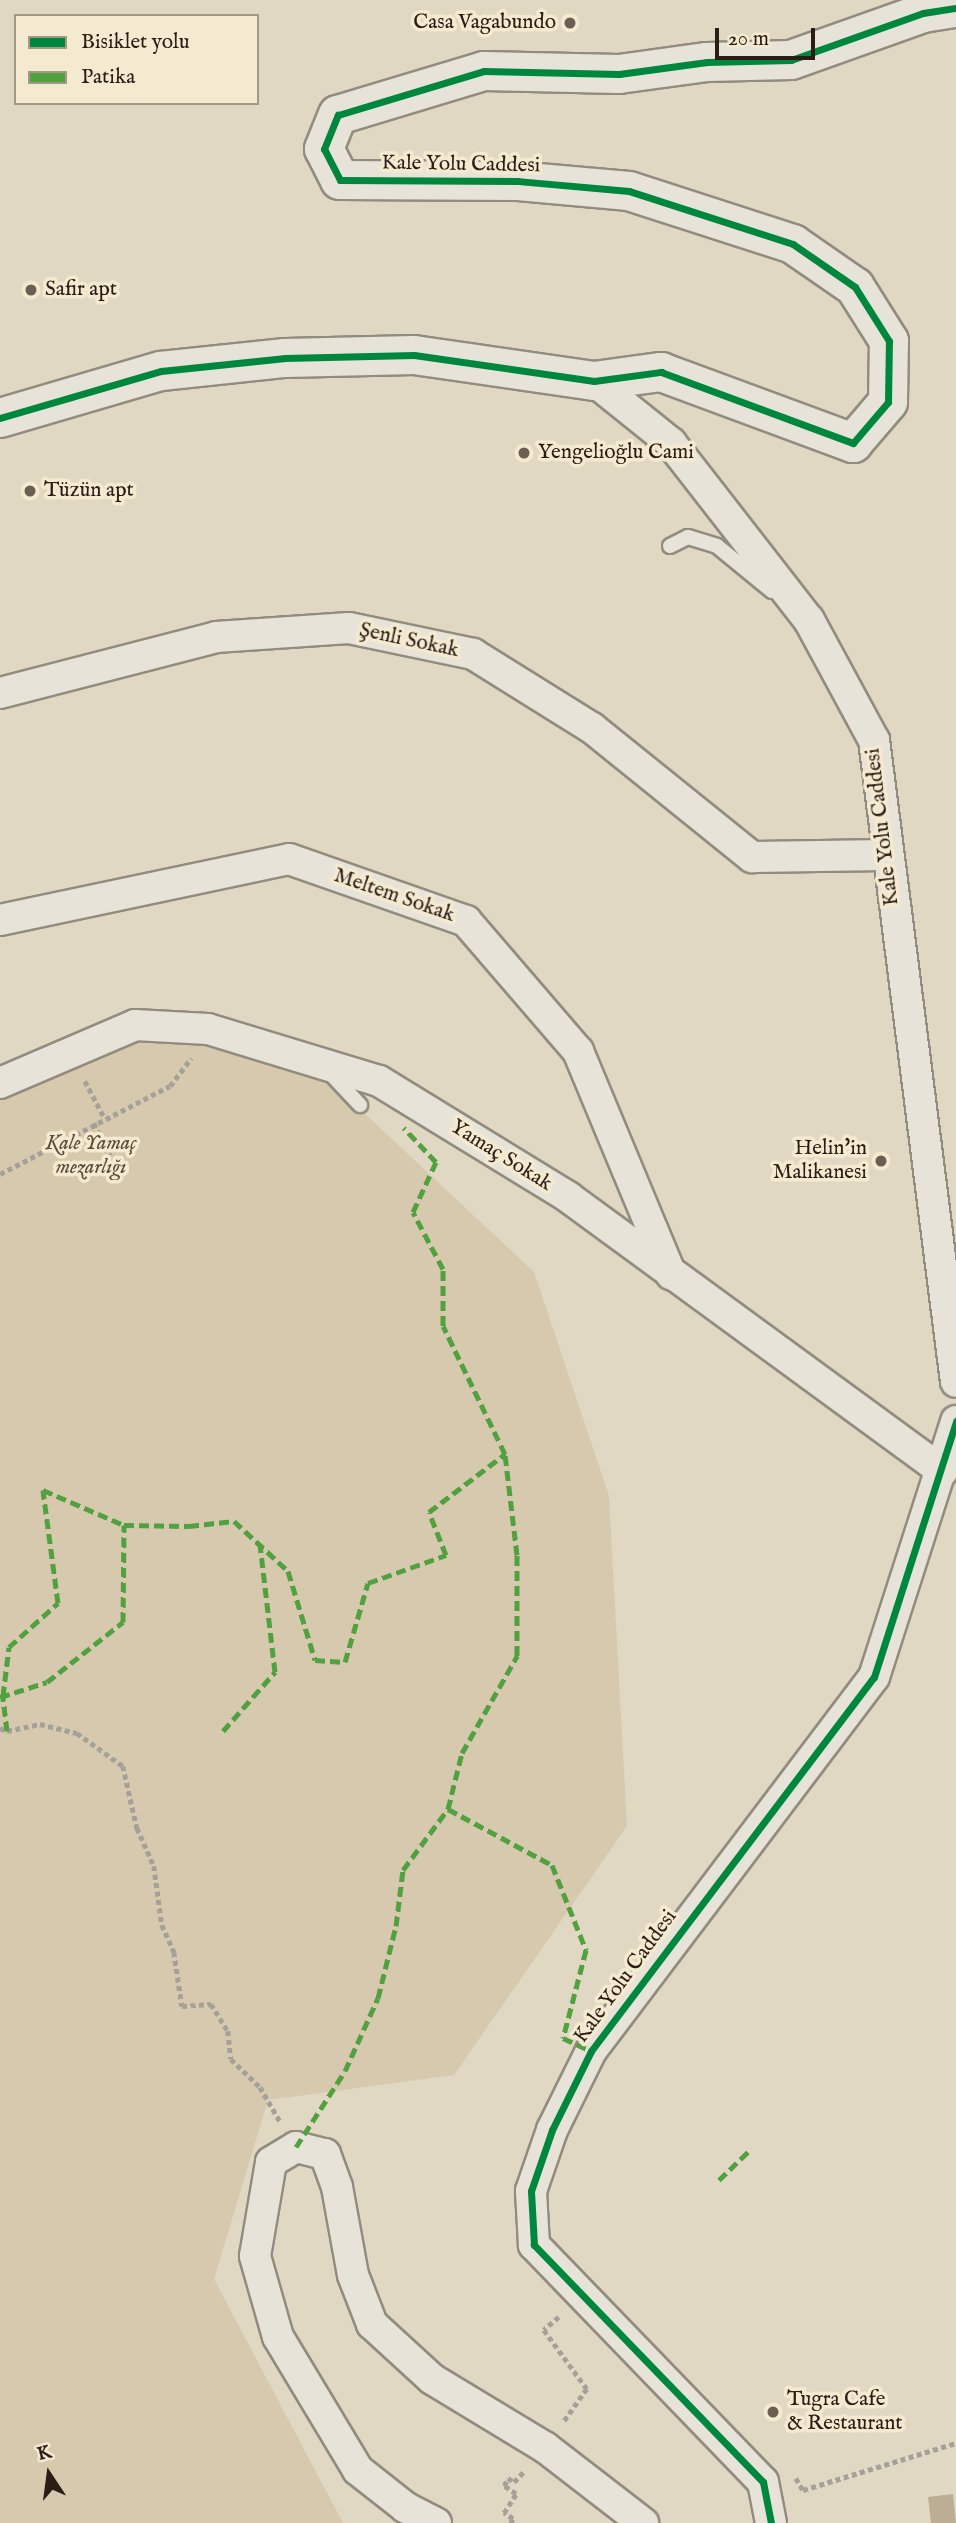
<!DOCTYPE html>
<meta charset="utf-8">
<style>
body{margin:0}
#map{position:relative;width:956px;height:2523px;overflow:hidden;background:#e1d8c3;font-family:"IM FELL English",serif}
div>[style]{position:absolute}
[style*='--x']{left:calc(var(--x)*1px);top:calc(var(--y)*1px);width:calc(var(--w)*1px);rotate:calc(var(--a)*1deg)}
.green>*{inset:0;background:#d6c9ad}
.water>*{inset:0;background:#bcae94}
.path>*{height:4.5px;margin-top:-2.25px;transform-origin:0;background:repeating-linear-gradient(90deg,#a5a098 0 5px,transparent 0 8.5px)}
.roads{filter:drop-shadow(2px 0 #928c7f) drop-shadow(-2px 0 #928c7f) drop-shadow(0 2px #928c7f) drop-shadow(0 -2px #928c7f)}
.lane>*{height:14px;margin:-7px;padding:0 7px;transform-origin:7px;border-radius:7px;background:#e7e3d8}
.street>*{height:30px;margin:-15px;padding:0 15px;transform-origin:15px;border-radius:15px;background:#e7e3d8}
.secondary>*{height:38px;margin:-19px;padding:0 19px;transform-origin:19px;border-radius:19px;background:#e7e3d8}
.quiet>*{height:5px;margin-top:-2.5px;transform-origin:0;background:repeating-linear-gradient(90deg,#51a140 0 10px,transparent 0 15px)}
.cycleway>*{height:7px;margin:-3.5px;padding:0 3.5px;transform-origin:3.5px;border-radius:3.5px;background:#00873e}
.dots>*{width:19px;height:19px;translate:-50% -50%;box-sizing:border-box;border:4px solid #f4ead0;border-radius:50%}
span{translate:-50% -50%;white-space:nowrap;text-align:center;line-height:1.15;-webkit-text-stroke:7px #f4ead0;paint-order:stroke}
.poi-label{font-size:21px;color:#2b1c16}
.right{translate:-100% -50%;text-align:right}
.left{translate:0 -50%;text-align:left}
.street-label{font-size:21px;color:#2b1c16}
.park-label{font-size:21px;color:#5c4c3e;font-style:italic}
.legend{position:absolute;left:14px;top:14px;width:245px;height:91px;box-sizing:border-box;background:#f4ead0;border:2px solid #a49886;margin:0;padding:9px 12px;list-style:none;font-size:21px;color:#2b1c16}
.legend li{display:flex;align-items:center;gap:14px;height:35px}
.legend b{width:35px;border:2px solid #a49886}
.north{position:absolute;left:14px;top:2439px;width:70px;height:70px;-webkit-text-stroke:5px #f4ead0;paint-order:stroke;rotate:347deg;font-size:19px;font-weight:700;line-height:28px;text-align:center;color:#2b1c16}
.north::after{content:'';display:block;margin:auto;width:24px;height:32px;background:#2b1c16;clip-path:polygon(50% 0,100% 100%,50% 72%,0 100%)}
.scale{position:absolute;left:715px;top:28px;width:100px;height:32px;box-sizing:border-box;border:4px solid #2b1c16;border-top:0;padding-left:9px;font-size:21px;line-height:24px;white-space:nowrap;color:#2b1c16;-webkit-text-stroke:5px #f4ead0;paint-order:stroke}
</style>
<div id="map">
<div class="green">
<div style="clip-path:polygon(143px 1030px,317px 1069px,534px 1272px,609px 1496px,627px 1826px,454px 2075px,268px 2100px,214px 2279px,343px 2523px,0 2523px,0 1100px)"></div>
</div>
<div class="water">
<div style="clip-path:polygon(953px 2494px,956px 2523px,931px 2523px,928px 2497px)"></div>
</div>
<div class="path">
<div style="--x:85;--y:1081;--w:41;--a:62.2"></div>
<div style="--x:94;--y:1123;--w:36;--a:63"></div>
<div style="--x:0;--y:1174;--w:191;--a:-27.4"></div>
<div style="--x:170;--y:1086;--w:35;--a:-53"></div>
<div style="--x:0;--y:1728;--w:8;--a:23"></div>
<div style="--x:7;--y:1731;--w:34;--a:-12"></div>
<div style="--x:40;--y:1724;--w:38;--a:14"></div>
<div style="--x:77;--y:1733;--w:57;--a:35.7"></div>
<div style="--x:123;--y:1766;--w:64;--a:77.3"></div>
<div style="--x:137;--y:1828;--w:42;--a:65.9"></div>
<div style="--x:154;--y:1866;--w:60;--a:82.3"></div>
<div style="--x:162;--y:1925;--w:30;--a:66"></div>
<div style="--x:174;--y:1952;--w:55;--a:81.6"></div>
<div style="--x:182;--y:2006;--w:29;--a:-4"></div>
<div style="--x:211;--y:2004;--w:32;--a:58"></div>
<div style="--x:228;--y:2031;--w:28;--a:84"></div>
<div style="--x:231;--y:2059;--w:40;--a:44"></div>
<div style="--x:260;--y:2087;--w:42;--a:59.7"></div>
<div style="--x:559;--y:2317;--w:20;--a:139"></div>
<div style="--x:544;--y:2330;--w:73;--a:53.9"></div>
<div style="--x:587;--y:2389;--w:42;--a:125.2"></div>
<div style="--x:796;--y:2478;--w:14;--a:60"></div>
<div style="--x:803;--y:2490;--w:160;--a:-17.1"></div>
<div style="--x:510;--y:2523;--w:5;--a:-53"></div>
<div style="--x:513;--y:2519;--w:11;--a:-146"></div>
<div style="--x:504;--y:2513;--w:22;--a:-58"></div>
<div style="--x:516;--y:2494;--w:14;--a:-146"></div>
<div style="--x:504;--y:2486;--w:9;--a:-63"></div>
<div style="--x:508;--y:2478;--w:7;--a:34"></div>
<div style="--x:514;--y:2482;--w:16;--a:-47"></div>
</div>
<div class="roads">
<div class="lane">
<div style="--x:670;--y:546;--w:20;--a:-27"></div>
<div style="--x:688;--y:537;--w:30;--a:17"></div>
<div style="--x:717;--y:546;--w:71;--a:39.3"></div>
<div style="--x:330;--y:1073;--w:44;--a:46.8"></div>
</div>
<div class="street">
<div style="--x:594;--y:381;--w:99;--a:38.8"></div>
<div style="--x:671;--y:443;--w:224;--a:52.1"></div>
<div style="--x:809;--y:620;--w:136;--a:61.6"></div>
<div style="--x:874;--y:740;--w:647;--a:82.72"></div>
<div style="--x:0;--y:693;--w:223;--a:-14.5"></div>
<div style="--x:216;--y:637;--w:133;--a:-3.9"></div>
<div style="--x:349;--y:628;--w:127;--a:11.8"></div>
<div style="--x:473;--y:654;--w:140;--a:31.9"></div>
<div style="--x:592;--y:728;--w:206;--a:38.9"></div>
<div style="--x:752;--y:857;--w:134;--a:-0.9"></div>
<div style="--x:0;--y:920;--w:295;--a:-11.9"></div>
<div style="--x:289;--y:859;--w:188;--a:19.3"></div>
<div style="--x:466;--y:921;--w:172;--a:49.3"></div>
<div style="--x:578;--y:1051;--w:242;--a:67.4"></div>
<div style="--x:0;--y:1083;--w:147;--a:-23.2"></div>
<div style="--x:135;--y:1025;--w:73;--a:3.1"></div>
<div style="--x:208;--y:1029;--w:179;--a:16.9"></div>
<div style="--x:379;--y:1081;--w:222;--a:31.5"></div>
<div style="--x:568;--y:1197;--w:464;--a:36.2"></div>
<div style="--x:436;--y:2523;--w:35;--a:-153"></div>
<div style="--x:405;--y:2507;--w:60;--a:-141.8"></div>
<div style="--x:358;--y:2470;--w:155;--a:-121"></div>
<div style="--x:278;--y:2337;--w:84;--a:-105.9"></div>
<div style="--x:255;--y:2256;--w:95;--a:-80.3"></div>
<div style="--x:271;--y:2162;--w:29;--a:-31"></div>
<div style="--x:296;--y:2147;--w:30;--a:14"></div>
<div style="--x:325;--y:2154;--w:35;--a:70"></div>
<div style="--x:337;--y:2187;--w:89;--a:79.7"></div>
<div style="--x:353;--y:2275;--w:53;--a:68.8"></div>
<div style="--x:372;--y:2324;--w:81;--a:42.5"></div>
<div style="--x:432;--y:2379;--w:133;--a:31.2"></div>
<div style="--x:546;--y:2448;--w:123;--a:37.7"></div>
<div style="--x:771;--y:2523;--w:42;--a:-101"></div>
<div style="--x:763;--y:2482;--w:330;--a:-134"></div>
<div style="--x:534;--y:2245;--w:54;--a:-93.2"></div>
<div style="--x:531;--y:2191;--w:65;--a:-71"></div>
<div style="--x:552;--y:2130;--w:88;--a:-63.7"></div>
<div style="--x:591;--y:2051;--w:469;--a:-52.9"></div>
<div style="--x:874;--y:1677;--w:269;--a:-72.2"></div>
</div>
<div class="secondary">
<div style="--x:0;--y:418;--w:168;--a:-16.3"></div>
<div style="--x:161;--y:371;--w:125;--a:-6"></div>
<div style="--x:285;--y:358;--w:129;--a:-1.3"></div>
<div style="--x:414;--y:355;--w:182;--a:8.2"></div>
<div style="--x:594;--y:381;--w:68;--a:-7.7"></div>
<div style="--x:661;--y:372;--w:205;--a:20.3"></div>
<div style="--x:853;--y:443;--w:54;--a:-49.5"></div>
<div style="--x:888;--y:402;--w:61;--a:-89.1"></div>
<div style="--x:889;--y:341;--w:64;--a:-122.2"></div>
<div style="--x:855;--y:287;--w:75;--a:-145.3"></div>
<div style="--x:793;--y:244;--w:172;--a:-162.1"></div>
<div style="--x:629;--y:191;--w:111;--a:-174.9"></div>
<div style="--x:518;--y:181;--w:178;--a:-179.7"></div>
<div style="--x:340;--y:180;--w:35;--a:-117"></div>
<div style="--x:324;--y:149;--w:37;--a:-68"></div>
<div style="--x:338;--y:115;--w:152;--a:-16.8"></div>
<div style="--x:484;--y:71;--w:135;--a:1.3"></div>
<div style="--x:619;--y:74;--w:89;--a:-7.8"></div>
<div style="--x:707;--y:62;--w:84;--a:-1.4"></div>
<div style="--x:791;--y:60;--w:140;--a:-19.6"></div>
<div style="--x:923;--y:13;--w:33;--a:-9"></div>
</div>
</div>
<div class="quiet">
<div style="--x:0;--y:1697;--w:49;--a:-17.7"></div>
<div style="--x:47;--y:1682;--w:97;--a:-38.3"></div>
<div style="--x:123;--y:1622;--w:97;--a:-89.4"></div>
<div style="--x:7;--y:1731;--w:35;--a:-97"></div>
<div style="--x:3;--y:1696;--w:49;--a:-83"></div>
<div style="--x:9;--y:1647;--w:66;--a:-41.9"></div>
<div style="--x:58;--y:1603;--w:114;--a:-97.6"></div>
<div style="--x:43;--y:1490;--w:88;--a:23.4"></div>
<div style="--x:124;--y:1525;--w:65;--a:0.9"></div>
<div style="--x:189;--y:1526;--w:45;--a:-6.3"></div>
<div style="--x:234;--y:1521;--w:74;--a:42.8"></div>
<div style="--x:288;--y:1571;--w:93;--a:73.1"></div>
<div style="--x:315;--y:1660;--w:30;--a:4"></div>
<div style="--x:345;--y:1662;--w:82;--a:-73.8"></div>
<div style="--x:368;--y:1583;--w:83;--a:-19.7"></div>
<div style="--x:446;--y:1555;--w:46;--a:-111.6"></div>
<div style="--x:429;--y:1512;--w:96;--a:-37.3"></div>
<div style="--x:223;--y:1731;--w:79;--a:-48.6"></div>
<div style="--x:275;--y:1672;--w:128;--a:-96.7"></div>
<div style="--x:448;--y:1809;--w:118;--a:28.3"></div>
<div style="--x:552;--y:1865;--w:92;--a:68.2"></div>
<div style="--x:586;--y:1950;--w:91;--a:104.6"></div>
<div style="--x:563;--y:2038;--w:31;--a:25"></div>
<div style="--x:296;--y:2147;--w:90;--a:-57.2"></div>
<div style="--x:345;--y:2071;--w:80;--a:-65.7"></div>
<div style="--x:378;--y:1998;--w:74;--a:-76"></div>
<div style="--x:396;--y:1926;--w:56;--a:-82.9"></div>
<div style="--x:403;--y:1870;--w:76;--a:-53.6"></div>
<div style="--x:448;--y:1809;--w:58;--a:-76"></div>
<div style="--x:462;--y:1753;--w:112;--a:-60.4"></div>
<div style="--x:517;--y:1656;--w:101;--a:-90"></div>
<div style="--x:517;--y:1555;--w:102;--a:-96.8"></div>
<div style="--x:505;--y:1454;--w:142;--a:-115.8"></div>
<div style="--x:443;--y:1326;--w:57;--a:-90"></div>
<div style="--x:443;--y:1269;--w:64;--a:-117.8"></div>
<div style="--x:413;--y:1212;--w:55;--a:-65.3"></div>
<div style="--x:436;--y:1162;--w:47;--a:-133.3"></div>
<div style="--x:719;--y:2180;--w:43;--a:-44.1"></div>
</div>
<div class="cycleway">
<div style="--x:0;--y:418;--w:168;--a:-16.3"></div>
<div style="--x:161;--y:371;--w:125;--a:-6"></div>
<div style="--x:285;--y:358;--w:129;--a:-1.3"></div>
<div style="--x:414;--y:355;--w:182;--a:8.2"></div>
<div style="--x:594;--y:381;--w:68;--a:-7.7"></div>
<div style="--x:661;--y:372;--w:205;--a:20.3"></div>
<div style="--x:853;--y:443;--w:54;--a:-49.5"></div>
<div style="--x:888;--y:402;--w:61;--a:-89.1"></div>
<div style="--x:889;--y:341;--w:64;--a:-122.2"></div>
<div style="--x:855;--y:287;--w:75;--a:-145.3"></div>
<div style="--x:793;--y:244;--w:172;--a:-162.1"></div>
<div style="--x:629;--y:191;--w:111;--a:-174.9"></div>
<div style="--x:518;--y:181;--w:178;--a:-179.7"></div>
<div style="--x:340;--y:180;--w:35;--a:-117"></div>
<div style="--x:324;--y:149;--w:37;--a:-68"></div>
<div style="--x:338;--y:115;--w:152;--a:-16.8"></div>
<div style="--x:484;--y:71;--w:135;--a:1.3"></div>
<div style="--x:619;--y:74;--w:89;--a:-7.8"></div>
<div style="--x:707;--y:62;--w:84;--a:-1.4"></div>
<div style="--x:791;--y:60;--w:140;--a:-19.6"></div>
<div style="--x:923;--y:13;--w:33;--a:-9"></div>
<div style="--x:771;--y:2523;--w:42;--a:-101"></div>
<div style="--x:763;--y:2482;--w:330;--a:-134"></div>
<div style="--x:534;--y:2245;--w:54;--a:-93.2"></div>
<div style="--x:531;--y:2191;--w:65;--a:-71"></div>
<div style="--x:552;--y:2130;--w:88;--a:-63.7"></div>
<div style="--x:591;--y:2051;--w:469;--a:-52.9"></div>
<div style="--x:874;--y:1677;--w:269;--a:-72.2"></div>
</div>
<div class="dots">
<div style="left:570px;top:23px;background:#6b5e53"></div>
<div style="left:31px;top:290px;background:#6b5e53"></div>
<div style="left:524px;top:453px;background:#6b5e53"></div>
<div style="left:30px;top:491px;background:#6b5e53"></div>
<div style="left:881px;top:1161px;background:#6b5e53"></div>
<div style="left:773px;top:2412px;background:#6b5e53"></div>
</div>
<div class="poi-label">
<span class="right" style="left:556px;top:23px">Casa Vagabundo</span>
<span class="left" style="left:45px;top:290px">Safir apt</span>
<span class="left" style="left:538px;top:453px">Yengelioğlu Cami</span>
<span class="left" style="left:44px;top:491px">Tüzün apt</span>
<span class="right" style="left:867px;top:1161px">Helin'in<br>Malikanesi</span>
<span class="left" style="left:787px;top:2412px">Tugra Cafe<br>&amp; Restaurant</span>
</div>
<div class="street-label">
<span style="left:461px;top:165px;rotate:1deg">Kale Yolu Caddesi</span>
<span style="left:409px;top:641px;rotate:12deg">Şenli Sokak</span>
<span style="left:883px;top:827px;rotate:-97deg">Kale Yolu Caddesi</span>
<span style="left:394px;top:896px;rotate:19deg">Meltem Sokak</span>
<span style="left:501px;top:1156px;rotate:32deg">Yamaç Sokak</span>
<span style="left:626px;top:1977px;rotate:-54deg">Kale Yolu Caddesi</span>
</div>
<div class="park-label">
<span style="left:91px;top:1156px">Kale Yamaç<br>mezarlığı</span>
</div>
<ul class="legend">
<li><b style="height:9px;background:#00873e"></b>Bisiklet yolu</li>
<li><b style="height:9px;background:#51a140"></b>Patika</li>
</ul>
<div class="north">K</div>
<div class="scale">20 m</div>
</div>
